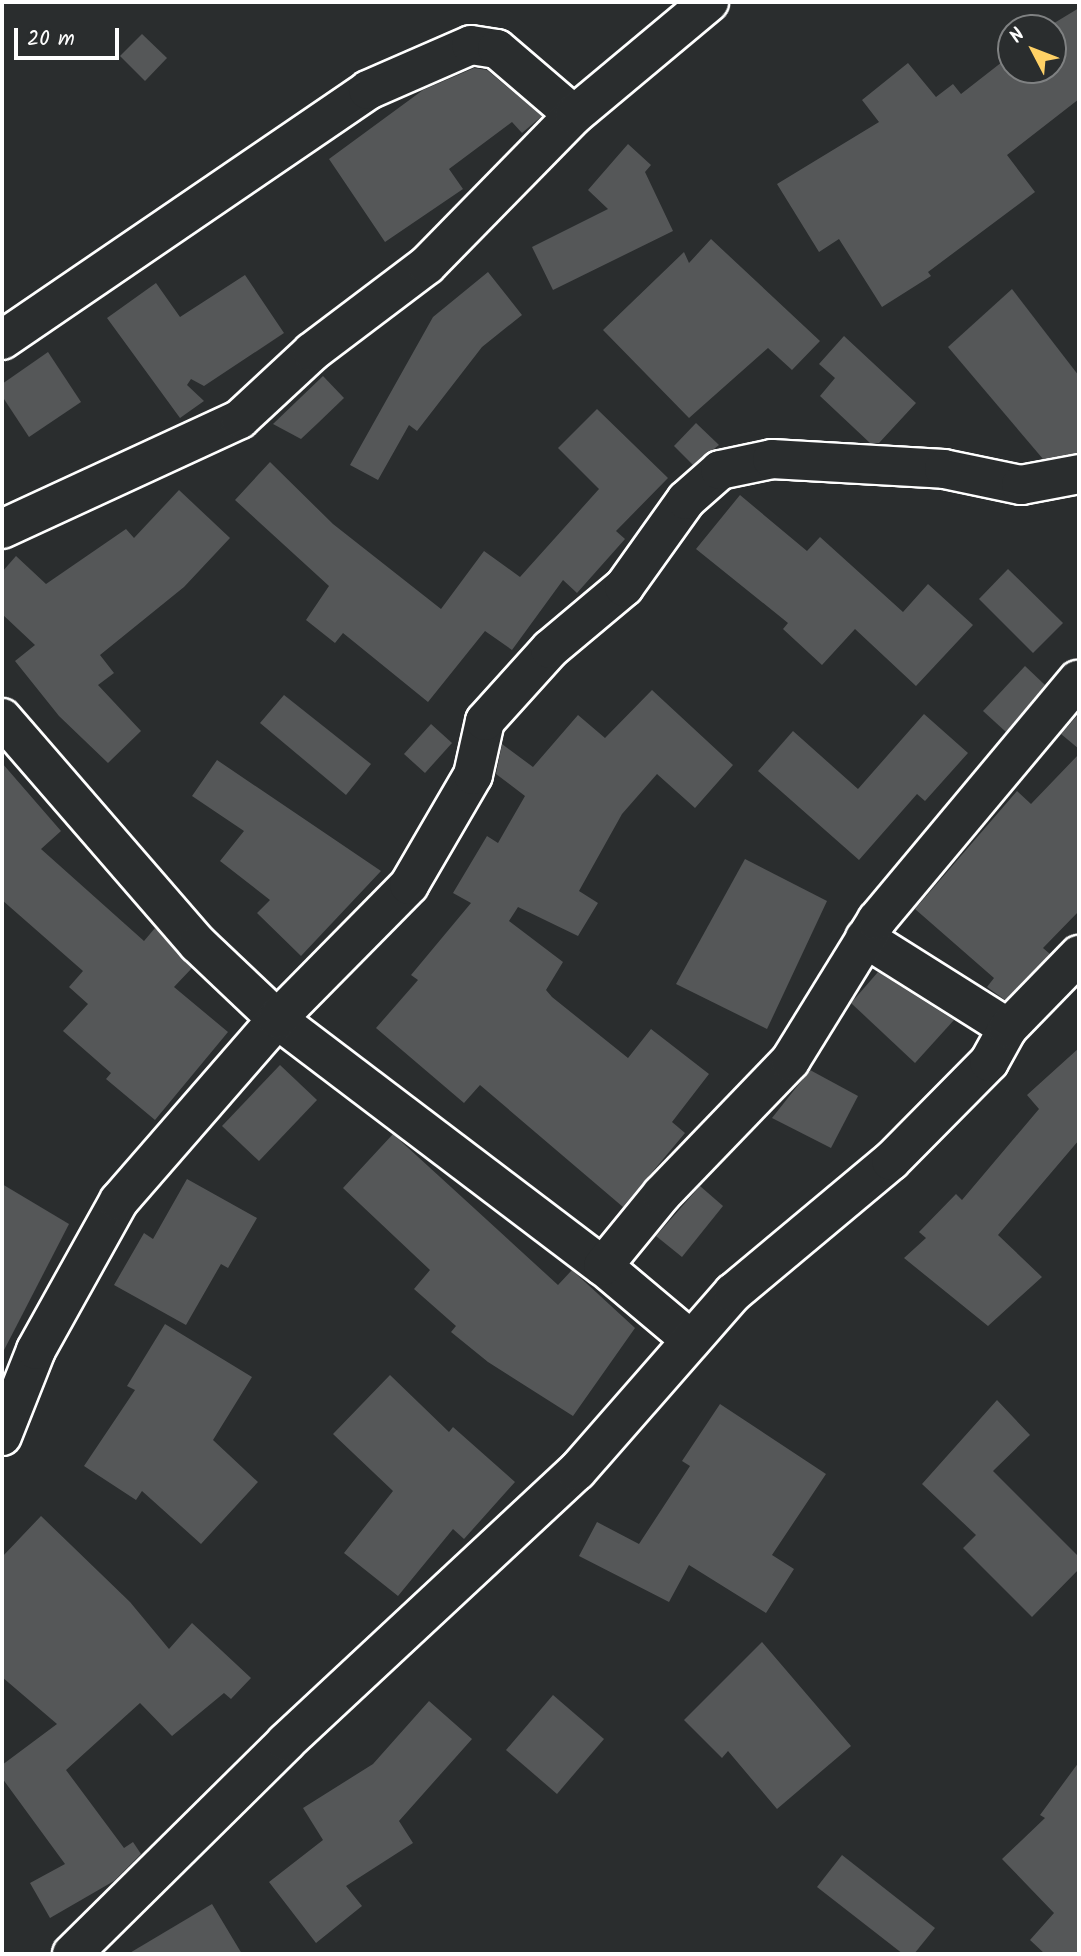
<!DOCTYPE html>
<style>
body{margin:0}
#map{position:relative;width:1081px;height:1956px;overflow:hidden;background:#2a2d2e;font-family:Kalam,sans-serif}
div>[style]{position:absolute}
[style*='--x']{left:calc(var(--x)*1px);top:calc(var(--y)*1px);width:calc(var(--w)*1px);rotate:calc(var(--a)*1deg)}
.building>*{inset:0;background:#555758}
.roads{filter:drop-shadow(2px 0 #fff) drop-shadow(-2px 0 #fff) drop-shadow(0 2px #fff) drop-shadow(0 -2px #fff)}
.minor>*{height:38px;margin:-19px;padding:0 19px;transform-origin:19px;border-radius:19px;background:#2a2d2e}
span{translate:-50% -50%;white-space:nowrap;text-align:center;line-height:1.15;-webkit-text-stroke:6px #2a2d2e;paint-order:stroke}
.frame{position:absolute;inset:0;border:4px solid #fff;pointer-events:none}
.north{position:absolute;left:997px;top:14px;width:70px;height:70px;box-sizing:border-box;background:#2a2d2e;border:2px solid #7f8182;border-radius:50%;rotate:312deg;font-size:19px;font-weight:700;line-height:28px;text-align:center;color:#fff}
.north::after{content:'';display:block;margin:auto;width:24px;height:32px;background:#ffd166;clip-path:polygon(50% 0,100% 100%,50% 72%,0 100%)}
.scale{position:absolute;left:14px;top:28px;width:105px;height:32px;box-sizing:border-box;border:4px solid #fff;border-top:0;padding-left:9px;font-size:21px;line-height:24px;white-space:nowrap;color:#fff;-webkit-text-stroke:5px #2a2d2e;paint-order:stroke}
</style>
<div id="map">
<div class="building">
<div style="clip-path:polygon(1079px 8px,1079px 99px,1007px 155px,1035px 192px,928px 272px,931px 276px,882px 307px,839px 239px,819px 252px,777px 184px,879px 122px,862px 100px,908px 63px,936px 97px,953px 84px,961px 94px,1011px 55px,1011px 70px,1053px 70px,1053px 28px,1046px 28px)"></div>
<div style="clip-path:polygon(142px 34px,167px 58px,145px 81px,120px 56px)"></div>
<div style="clip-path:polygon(474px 68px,487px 70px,542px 116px,522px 133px,512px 122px,449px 169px,463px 189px,385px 242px,329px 159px,423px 90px)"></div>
<div style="clip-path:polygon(628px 144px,651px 165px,645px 172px,673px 231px,553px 290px,532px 247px,608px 209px,588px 190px)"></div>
<div style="clip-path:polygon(711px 239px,820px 341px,792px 370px,768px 348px,689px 418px,603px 330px,684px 252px,689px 263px)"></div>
<div style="clip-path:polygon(488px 272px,522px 315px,482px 347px,417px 431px,409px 425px,378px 480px,350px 465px,433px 317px)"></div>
<div style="clip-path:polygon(245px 275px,284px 333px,204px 386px,191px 379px,187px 385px,204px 401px,180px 418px,107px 318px,156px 283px,180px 317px)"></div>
<div style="clip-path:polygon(1012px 289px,1079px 376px,1079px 453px,1043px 459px,948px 347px)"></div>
<div style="clip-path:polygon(844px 336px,916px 403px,879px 443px,870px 443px,820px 396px,835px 378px,819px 364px)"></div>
<div style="clip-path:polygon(48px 352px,81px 402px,29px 437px,2px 396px,2px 384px)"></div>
<div style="clip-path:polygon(323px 376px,344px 398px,318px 423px,301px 439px,273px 424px)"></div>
<div style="clip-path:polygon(597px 409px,668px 478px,616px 531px,625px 539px,577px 593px,563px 580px,512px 650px,485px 631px,428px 702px,343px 633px,335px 643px,306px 620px,329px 586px,235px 500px,270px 462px,333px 524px,441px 609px,484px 551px,520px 577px,599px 489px,558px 448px)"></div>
<div style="clip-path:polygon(696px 423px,719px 445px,693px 465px,674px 446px)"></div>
<div style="clip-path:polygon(179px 490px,230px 538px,184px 587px,100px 655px,114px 673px,98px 685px,141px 731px,108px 763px,59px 716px,15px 661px,35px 645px,2px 614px,2px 572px,16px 556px,46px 584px,126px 529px,134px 538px)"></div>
<div style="clip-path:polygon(740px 495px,807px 551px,820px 537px,903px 612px,928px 584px,973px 625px,916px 686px,855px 629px,822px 665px,783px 629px,788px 623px,696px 549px)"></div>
<div style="clip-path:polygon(1008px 569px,1063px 623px,1033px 653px,979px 599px)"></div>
<div style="clip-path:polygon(1025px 666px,1045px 685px,1006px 732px,983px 711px)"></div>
<div style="clip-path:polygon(652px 690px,733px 765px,695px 808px,657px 774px,622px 814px,579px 891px,598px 903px,578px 936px,518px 907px,509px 921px,563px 962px,546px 990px,552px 997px,628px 1058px,651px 1029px,709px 1074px,672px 1122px,685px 1133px,623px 1207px,480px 1085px,464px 1103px,376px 1028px,418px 980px,411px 975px,471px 903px,453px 893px,487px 836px,498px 843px,525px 796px,496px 774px,502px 744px,533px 767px,578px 715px,605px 738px)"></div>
<div style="clip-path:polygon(284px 695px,371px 764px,346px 795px,260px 723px)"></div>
<div style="clip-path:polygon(924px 714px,968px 753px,925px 801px,917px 794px,859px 860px,758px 771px,793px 731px,858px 789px)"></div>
<div style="clip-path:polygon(1077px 716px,1079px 718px,1079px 749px,1061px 734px)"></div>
<div style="clip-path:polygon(431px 724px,452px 743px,425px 773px,404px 754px)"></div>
<div style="clip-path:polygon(1079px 754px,1079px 911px,1043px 948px,1050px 954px,1005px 1000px,987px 987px,994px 978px,915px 909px,1017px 791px,1031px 804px)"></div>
<div style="clip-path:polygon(217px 760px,381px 871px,301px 956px,257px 913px,270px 900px,220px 861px,244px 831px,192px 796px)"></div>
<div style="clip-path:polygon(2px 763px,61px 831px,41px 849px,144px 941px,155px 928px,192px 968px,174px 987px,228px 1032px,155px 1120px,106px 1079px,111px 1073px,63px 1031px,88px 1004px,69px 987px,83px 971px,2px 900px)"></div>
<div style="clip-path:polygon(745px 859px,827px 901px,767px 1029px,676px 984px)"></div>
<div style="clip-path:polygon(878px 972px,954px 1020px,915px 1063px,851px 1003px)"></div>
<div style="clip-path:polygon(1079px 1048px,1079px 1140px,998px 1235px,1042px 1277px,988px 1326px,904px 1258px,926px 1238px,919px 1232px,956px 1194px,962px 1200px,1039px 1109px,1027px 1095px)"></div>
<div style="clip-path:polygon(280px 1065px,317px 1100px,259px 1161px,222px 1126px)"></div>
<div style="clip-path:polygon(810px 1070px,858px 1096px,831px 1148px,772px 1118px)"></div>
<div style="clip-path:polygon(393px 1134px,558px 1285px,572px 1270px,635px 1328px,573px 1416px,488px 1362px,451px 1332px,456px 1326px,414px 1289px,430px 1270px,343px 1188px)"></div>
<div style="clip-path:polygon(187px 1179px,257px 1218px,228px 1268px,221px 1264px,186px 1325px,114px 1285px,144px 1233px,153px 1239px)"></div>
<div style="clip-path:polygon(2px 1184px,69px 1224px,2px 1354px)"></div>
<div style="clip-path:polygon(700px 1186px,723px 1206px,682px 1257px,656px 1236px)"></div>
<div style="clip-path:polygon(165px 1324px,252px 1377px,213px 1440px,258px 1482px,201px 1544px,142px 1491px,136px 1500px,84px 1466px,135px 1390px,127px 1386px)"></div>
<div style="clip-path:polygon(390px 1375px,449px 1432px,453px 1427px,515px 1482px,464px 1539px,453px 1529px,398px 1596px,344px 1553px,393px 1491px,333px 1434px)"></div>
<div style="clip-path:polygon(997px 1400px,1030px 1435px,993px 1471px,1079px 1557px,1079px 1569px,1032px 1617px,963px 1548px,976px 1535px,922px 1484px)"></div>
<div style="clip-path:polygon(720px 1404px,826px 1474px,772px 1555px,794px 1569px,766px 1613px,689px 1565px,669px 1602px,579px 1556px,597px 1522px,639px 1544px,690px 1466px,682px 1461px)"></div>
<div style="clip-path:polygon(41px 1516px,130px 1602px,169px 1649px,192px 1623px,251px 1678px,231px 1699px,224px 1693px,172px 1736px,140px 1703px,66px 1770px,124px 1848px,133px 1842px,141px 1854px,114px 1881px,50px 1918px,30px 1883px,65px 1864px,2px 1778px,2px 1765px,57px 1724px,2px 1677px,2px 1557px)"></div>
<div style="clip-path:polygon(762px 1642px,851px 1746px,777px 1809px,728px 1751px,722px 1758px,684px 1720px)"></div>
<div style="clip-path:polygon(553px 1695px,604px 1739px,557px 1794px,506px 1750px)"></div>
<div style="clip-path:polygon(429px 1701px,472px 1739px,399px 1821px,413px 1843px,346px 1886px,362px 1906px,316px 1943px,269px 1882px,323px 1840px,303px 1808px,373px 1764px)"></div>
<div style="clip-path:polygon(1079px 1762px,1079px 1954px,1045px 1954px,1030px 1940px,1054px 1913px,1002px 1859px,1045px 1818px,1040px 1815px)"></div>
<div style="clip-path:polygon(842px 1855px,935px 1928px,914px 1954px,903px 1954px,817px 1887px)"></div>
<div style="clip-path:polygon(212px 1904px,242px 1954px,128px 1954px)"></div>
</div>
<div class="roads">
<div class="minor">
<div style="--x:2;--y:340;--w:443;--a:-34.3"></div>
<div style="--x:368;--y:90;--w:112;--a:-23.6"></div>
<div style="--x:471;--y:45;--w:26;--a:9"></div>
<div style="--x:497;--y:49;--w:101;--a:40.6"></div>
<div style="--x:2;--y:529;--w:262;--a:-24.8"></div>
<div style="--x:240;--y:419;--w:98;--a:-42.9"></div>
<div style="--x:312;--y:352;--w:144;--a:-37.1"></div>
<div style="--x:427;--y:265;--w:210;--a:-45.6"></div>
<div style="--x:574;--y:115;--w:176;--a:-39.9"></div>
<div style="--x:2;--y:718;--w:299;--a:49.1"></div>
<div style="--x:198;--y:944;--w:109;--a:43.5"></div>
<div style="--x:277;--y:1019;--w:409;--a:37.2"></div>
<div style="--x:603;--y:1266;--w:115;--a:40.1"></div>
<div style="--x:865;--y:938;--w:169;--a:32.2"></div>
<div style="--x:603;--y:1266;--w:93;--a:-50.7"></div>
<div style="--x:662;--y:1194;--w:185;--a:-46.1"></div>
<div style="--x:790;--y:1061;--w:166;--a:-58.3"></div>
<div style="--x:877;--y:920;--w:313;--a:-50.1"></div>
<div style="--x:2;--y:1436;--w:92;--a:-68.4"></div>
<div style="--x:36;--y:1350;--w:171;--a:-60.9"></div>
<div style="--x:119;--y:1201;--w:241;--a:-49"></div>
<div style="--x:277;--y:1019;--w:188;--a:-45.4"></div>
<div style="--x:409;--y:885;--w:127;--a:-59.8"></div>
<div style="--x:473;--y:775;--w:55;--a:-77.5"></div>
<div style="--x:485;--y:721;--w:97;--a:-47.9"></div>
<div style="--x:550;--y:649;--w:97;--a:-40"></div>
<div style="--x:624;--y:587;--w:107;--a:-54.5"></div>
<div style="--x:686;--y:500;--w:45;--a:-41.4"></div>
<div style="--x:720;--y:470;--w:53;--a:-11.9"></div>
<div style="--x:772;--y:459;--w:172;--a:3.3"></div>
<div style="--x:944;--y:469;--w:79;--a:11.7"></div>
<div style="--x:1021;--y:485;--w:59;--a:-10.7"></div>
<div style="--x:72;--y:1954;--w:301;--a:-44.7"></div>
<div style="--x:286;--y:1742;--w:398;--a:-43"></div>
<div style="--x:577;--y:1471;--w:237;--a:-48.8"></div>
<div style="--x:733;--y:1293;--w:206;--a:-39.9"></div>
<div style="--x:891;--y:1161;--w:139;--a:-45.3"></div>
<div style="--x:989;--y:1062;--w:39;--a:-61"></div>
<div style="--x:1008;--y:1028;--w:102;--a:-45.8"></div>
</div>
</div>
<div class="frame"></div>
<div class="north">N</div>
<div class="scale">20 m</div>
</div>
